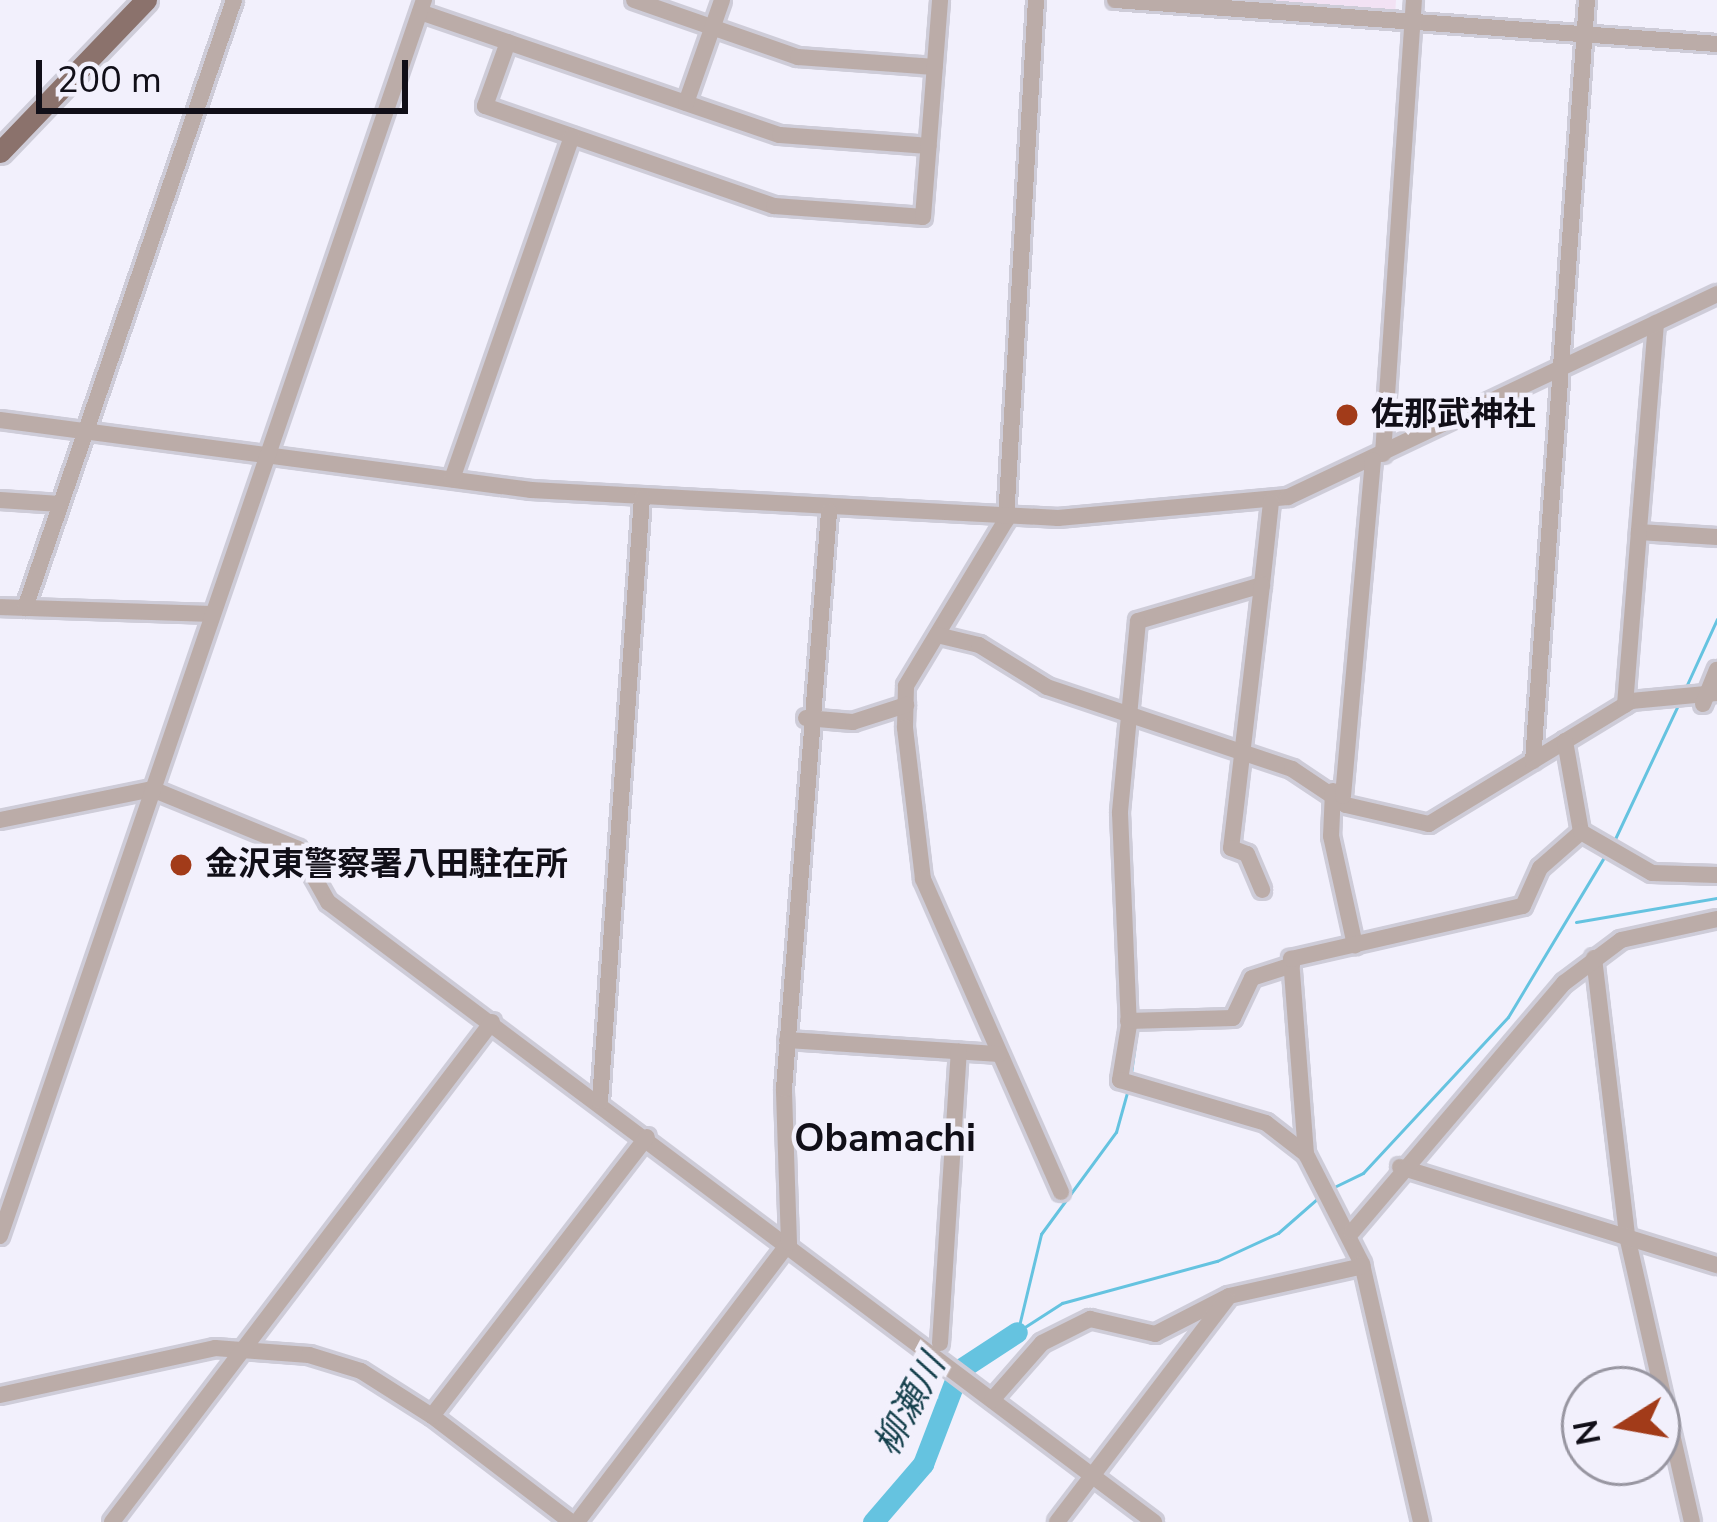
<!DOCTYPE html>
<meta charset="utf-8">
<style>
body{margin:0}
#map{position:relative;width:1717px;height:1522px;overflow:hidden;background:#f2f0fc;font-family:"Nunito Sans","Noto Sans JP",sans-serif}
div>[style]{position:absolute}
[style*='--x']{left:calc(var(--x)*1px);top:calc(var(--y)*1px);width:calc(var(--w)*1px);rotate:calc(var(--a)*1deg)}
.education>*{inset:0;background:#f2e2f4}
.stream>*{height:3px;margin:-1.5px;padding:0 1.5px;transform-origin:1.5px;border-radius:1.5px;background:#65c3e0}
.river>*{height:21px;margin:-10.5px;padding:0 10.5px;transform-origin:10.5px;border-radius:10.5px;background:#65c3e0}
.roads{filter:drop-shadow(3px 0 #ceccd8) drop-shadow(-3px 0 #ceccd8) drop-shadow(0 3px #ceccd8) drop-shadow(0 -3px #ceccd8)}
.minor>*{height:16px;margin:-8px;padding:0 8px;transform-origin:8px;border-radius:8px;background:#bbaca8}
.major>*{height:21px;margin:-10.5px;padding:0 10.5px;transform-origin:10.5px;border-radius:10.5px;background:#8b726c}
.dots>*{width:33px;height:33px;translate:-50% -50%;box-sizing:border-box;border:6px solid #f2f0fc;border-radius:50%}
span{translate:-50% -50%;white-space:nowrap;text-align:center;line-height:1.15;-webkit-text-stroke:9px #f2f0fc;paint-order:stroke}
.poi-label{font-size:33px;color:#110f18;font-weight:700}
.left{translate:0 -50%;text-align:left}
.water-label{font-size:36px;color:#15404c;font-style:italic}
.quarter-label{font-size:39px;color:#110f18;font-weight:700}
.north{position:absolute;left:1561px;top:1366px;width:120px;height:120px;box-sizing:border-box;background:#f2f0fc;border:3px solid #9896a1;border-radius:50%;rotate:259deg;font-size:33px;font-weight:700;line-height:48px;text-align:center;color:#110f18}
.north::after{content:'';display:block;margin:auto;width:42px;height:54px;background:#a23b19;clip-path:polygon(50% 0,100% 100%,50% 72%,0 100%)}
.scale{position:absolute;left:36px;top:60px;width:372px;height:54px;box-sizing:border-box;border:6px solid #110f18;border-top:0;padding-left:15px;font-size:36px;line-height:42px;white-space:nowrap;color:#110f18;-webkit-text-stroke:9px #f2f0fc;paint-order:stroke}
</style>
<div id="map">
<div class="education">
<div style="clip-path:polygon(1161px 0,1396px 0,1395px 17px)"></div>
</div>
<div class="stream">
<div style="--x:1685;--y:689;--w:77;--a:-65.4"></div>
<div style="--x:1614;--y:841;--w:153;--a:-64.8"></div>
<div style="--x:1576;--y:922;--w:143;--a:-9.7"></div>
<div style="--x:1131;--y:1073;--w:44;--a:-82.2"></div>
<div style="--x:1330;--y:1189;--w:37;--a:-26"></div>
<div style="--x:1363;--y:1173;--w:213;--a:-47.1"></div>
<div style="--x:1508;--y:1017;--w:190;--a:-59"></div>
<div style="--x:1018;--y:1330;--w:99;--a:-76.5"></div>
<div style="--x:1041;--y:1234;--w:127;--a:-53.7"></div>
<div style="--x:1116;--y:1132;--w:45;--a:-74.4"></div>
<div style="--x:1017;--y:1332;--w:54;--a:-32.8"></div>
<div style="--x:1062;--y:1303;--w:161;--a:-15.2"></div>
<div style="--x:1217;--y:1261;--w:67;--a:-24.7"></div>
<div style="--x:1278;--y:1233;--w:53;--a:-41.2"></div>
</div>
<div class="river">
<div style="--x:873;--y:1522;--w:77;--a:-49.2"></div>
<div style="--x:923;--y:1464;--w:101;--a:-69"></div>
<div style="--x:959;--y:1370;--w:69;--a:-33.2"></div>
</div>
<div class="roads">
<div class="minor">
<div style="--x:634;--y:0;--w:174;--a:19.2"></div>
<div style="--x:798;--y:57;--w:137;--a:4.2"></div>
<div style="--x:1036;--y:0;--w:521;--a:93.3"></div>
<div style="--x:1006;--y:520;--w:194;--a:121.1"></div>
<div style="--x:906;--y:686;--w:42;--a:91.4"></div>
<div style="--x:905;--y:728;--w:152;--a:83.2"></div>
<div style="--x:923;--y:879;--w:342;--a:66.2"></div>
<div style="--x:1115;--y:0;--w:604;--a:4.18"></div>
<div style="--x:420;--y:12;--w:380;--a:18.9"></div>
<div style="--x:780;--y:135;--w:149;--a:4.2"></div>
<div style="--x:508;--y:42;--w:68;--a:109.8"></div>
<div style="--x:485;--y:106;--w:306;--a:19.1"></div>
<div style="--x:774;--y:206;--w:149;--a:4.2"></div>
<div style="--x:923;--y:217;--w:218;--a:-85.5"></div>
<div style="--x:686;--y:103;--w:109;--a:-70.7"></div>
<div style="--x:1656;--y:323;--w:210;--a:94.7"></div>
<div style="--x:1639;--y:532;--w:78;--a:3.7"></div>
<div style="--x:0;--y:420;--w:536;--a:7.51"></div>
<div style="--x:531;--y:490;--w:528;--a:3.04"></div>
<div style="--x:1058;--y:518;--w:231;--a:-5.2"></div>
<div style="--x:1288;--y:497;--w:475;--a:-25.3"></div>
<div style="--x:1383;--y:454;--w:455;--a:-86.1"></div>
<div style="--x:452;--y:479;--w:363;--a:-70.7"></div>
<div style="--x:0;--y:500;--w:60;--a:3.8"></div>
<div style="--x:1271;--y:502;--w:83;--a:96.2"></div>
<div style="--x:1262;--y:585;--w:129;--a:163.8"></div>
<div style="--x:1138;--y:621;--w:193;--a:95.4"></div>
<div style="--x:1120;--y:813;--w:212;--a:87.6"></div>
<div style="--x:1129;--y:1025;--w:56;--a:99.3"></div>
<div style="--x:1120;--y:1080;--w:152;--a:16.4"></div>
<div style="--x:1266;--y:1123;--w:51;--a:37.8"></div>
<div style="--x:1306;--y:1154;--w:123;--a:63"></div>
<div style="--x:1362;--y:1264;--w:265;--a:77.1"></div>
<div style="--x:1262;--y:585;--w:265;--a:96.7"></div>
<div style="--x:1231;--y:848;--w:17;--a:21"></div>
<div style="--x:1247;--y:854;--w:39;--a:67"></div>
<div style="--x:0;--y:607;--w:212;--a:1.9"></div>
<div style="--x:25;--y:608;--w:643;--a:-71.03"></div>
<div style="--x:937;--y:635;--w:43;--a:13.4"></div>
<div style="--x:979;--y:645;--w:80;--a:31.7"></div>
<div style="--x:1047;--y:687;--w:258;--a:18.5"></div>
<div style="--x:1292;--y:769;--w:65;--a:33.7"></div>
<div style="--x:1346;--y:805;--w:85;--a:12.9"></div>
<div style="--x:1429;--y:824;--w:237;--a:-31.3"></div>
<div style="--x:1631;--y:701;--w:86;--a:-5.3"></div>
<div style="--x:1703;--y:704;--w:37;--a:-68"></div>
<div style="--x:1625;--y:705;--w:174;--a:-85.4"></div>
<div style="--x:806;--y:718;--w:47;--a:4.9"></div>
<div style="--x:853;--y:722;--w:56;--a:-17.8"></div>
<div style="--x:1565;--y:741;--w:92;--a:80"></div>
<div style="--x:1533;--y:761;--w:763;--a:-85.94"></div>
<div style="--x:1333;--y:791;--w:45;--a:92.5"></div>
<div style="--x:1331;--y:836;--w:112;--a:77.6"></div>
<div style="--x:1343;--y:796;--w:337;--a:-84.9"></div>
<div style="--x:0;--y:820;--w:155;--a:-11.5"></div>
<div style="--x:152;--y:789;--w:158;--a:22.3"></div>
<div style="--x:298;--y:849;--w:61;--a:60.5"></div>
<div style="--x:328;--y:902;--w:1033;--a:36.89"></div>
<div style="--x:1594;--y:958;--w:280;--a:83.2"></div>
<div style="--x:1627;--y:1236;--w:293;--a:77.2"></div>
<div style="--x:1128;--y:1021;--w:105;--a:-1.6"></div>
<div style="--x:1233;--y:1018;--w:44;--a:-64.6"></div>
<div style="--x:1252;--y:978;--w:42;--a:-18"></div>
<div style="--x:787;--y:1040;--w:213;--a:3.8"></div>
<div style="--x:600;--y:1101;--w:604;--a:-86.02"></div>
<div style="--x:1306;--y:1154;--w:196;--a:-94.4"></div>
<div style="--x:1291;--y:959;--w:238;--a:-12.9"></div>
<div style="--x:1523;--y:906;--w:42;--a:-65.9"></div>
<div style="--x:1540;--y:868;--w:55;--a:-41.3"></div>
<div style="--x:1581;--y:832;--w:82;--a:30"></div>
<div style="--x:1652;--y:873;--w:65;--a:1.8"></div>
<div style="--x:1400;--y:1167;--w:332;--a:17.2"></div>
<div style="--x:1352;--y:1232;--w:327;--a:-49.6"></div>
<div style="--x:1564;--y:983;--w:71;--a:-37"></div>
<div style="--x:1621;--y:940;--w:98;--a:-12.3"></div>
<div style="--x:0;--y:1236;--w:1307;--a:-71.07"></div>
<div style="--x:940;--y:1343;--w:292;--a:-86.3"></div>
<div style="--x:0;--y:1395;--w:220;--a:-12.3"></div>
<div style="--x:215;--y:1348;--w:94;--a:4.3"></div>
<div style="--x:309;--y:1355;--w:54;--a:17.1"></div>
<div style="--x:361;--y:1371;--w:84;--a:32.4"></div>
<div style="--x:432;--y:1416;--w:175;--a:37.3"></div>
<div style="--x:992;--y:1400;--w:76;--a:-48.7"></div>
<div style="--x:1042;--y:1343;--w:54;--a:-26.6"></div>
<div style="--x:1090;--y:1319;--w:67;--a:13"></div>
<div style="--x:1155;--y:1334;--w:83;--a:-27.2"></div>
<div style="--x:1229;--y:1296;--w:137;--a:-12.6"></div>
<div style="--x:432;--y:1416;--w:352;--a:-52.4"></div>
<div style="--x:112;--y:1522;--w:628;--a:-52.77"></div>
<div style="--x:577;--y:1522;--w:350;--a:-52.8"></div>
<div style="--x:789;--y:1243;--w:154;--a:-91.9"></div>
<div style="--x:784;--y:1089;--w:579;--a:-85.54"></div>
<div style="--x:1057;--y:1522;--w:280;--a:-52.7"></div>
</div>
<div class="major">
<div style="--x:0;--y:152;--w:211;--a:-46.2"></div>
</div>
</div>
<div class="dots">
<div style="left:1347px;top:415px;background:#a23b19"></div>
<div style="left:181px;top:865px;background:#a23b19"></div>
</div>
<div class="poi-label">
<span class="left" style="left:1371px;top:415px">佐那武神社</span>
<span class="left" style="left:205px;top:865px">金沢東警察署八田駐在所</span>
</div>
<div class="water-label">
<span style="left:910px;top:1405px;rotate:-62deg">柳瀬川</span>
</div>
<div class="quarter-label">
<span style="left:885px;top:1139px">Obamachi</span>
</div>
<div class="north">N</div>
<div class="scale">200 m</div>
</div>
